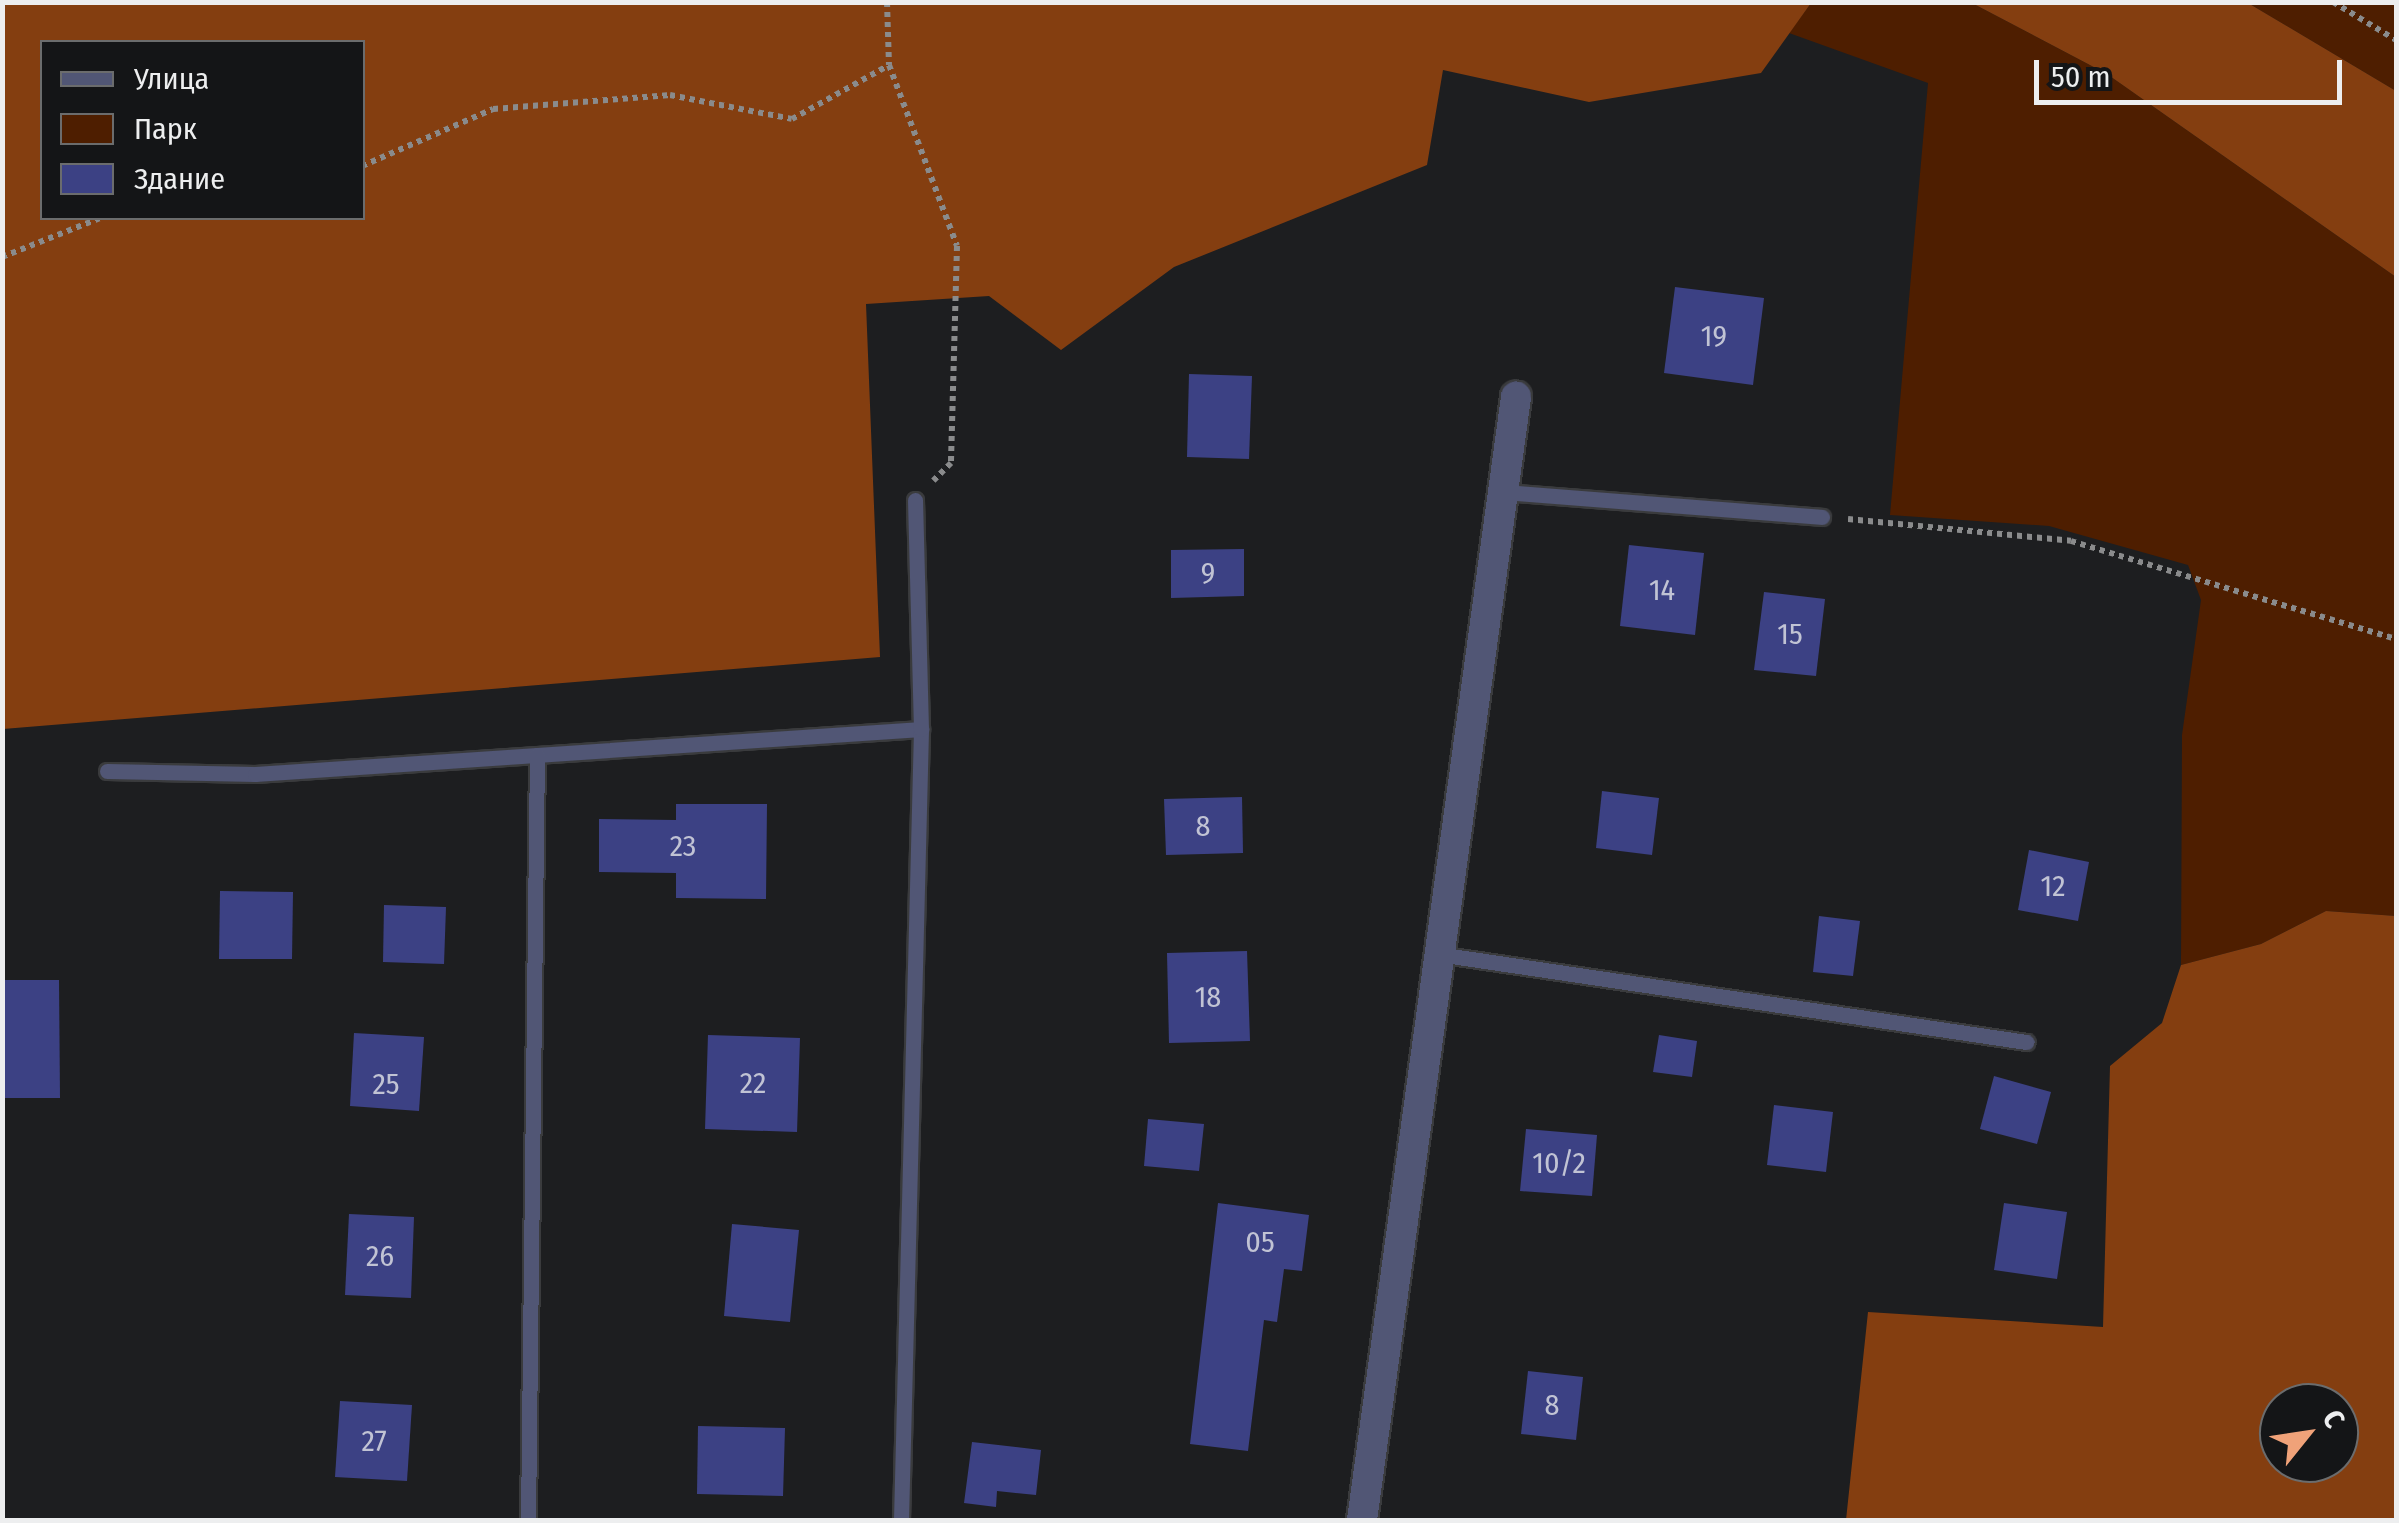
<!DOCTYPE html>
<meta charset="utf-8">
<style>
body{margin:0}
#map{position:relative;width:2399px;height:1523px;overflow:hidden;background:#1d1e20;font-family:"Fira Sans Condensed",sans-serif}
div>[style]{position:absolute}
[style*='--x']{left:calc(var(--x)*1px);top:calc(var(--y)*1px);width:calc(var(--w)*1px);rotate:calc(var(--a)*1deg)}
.green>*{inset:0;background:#4e1e00}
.forest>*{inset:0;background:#843e10}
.building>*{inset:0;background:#3c4184}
.path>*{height:6px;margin-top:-3px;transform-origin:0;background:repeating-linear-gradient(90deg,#8a8b8c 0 5px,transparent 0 10px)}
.roads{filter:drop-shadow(2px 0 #3a3b3d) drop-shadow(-2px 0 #3a3b3d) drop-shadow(0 2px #3a3b3d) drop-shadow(0 -2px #3a3b3d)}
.lane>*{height:15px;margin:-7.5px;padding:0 7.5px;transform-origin:7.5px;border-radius:7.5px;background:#515675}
.street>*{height:30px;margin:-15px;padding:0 15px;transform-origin:15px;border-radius:15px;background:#515675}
span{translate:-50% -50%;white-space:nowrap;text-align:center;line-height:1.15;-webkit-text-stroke:8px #141517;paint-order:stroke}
.number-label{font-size:30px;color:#c1c3d4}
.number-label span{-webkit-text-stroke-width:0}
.frame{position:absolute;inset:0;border:5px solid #edeeef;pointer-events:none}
.legend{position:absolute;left:40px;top:40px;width:325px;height:180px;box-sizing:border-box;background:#141517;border:2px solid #6b6c6d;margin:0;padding:12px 18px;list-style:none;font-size:30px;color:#edeeef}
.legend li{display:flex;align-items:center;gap:20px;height:50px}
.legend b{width:50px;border:2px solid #6b6c6d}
.north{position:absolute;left:2259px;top:1383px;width:100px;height:100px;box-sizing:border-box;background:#141517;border:2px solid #6b6c6d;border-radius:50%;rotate:60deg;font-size:28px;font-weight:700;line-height:40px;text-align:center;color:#edeeef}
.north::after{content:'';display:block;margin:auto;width:35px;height:45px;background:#f0a279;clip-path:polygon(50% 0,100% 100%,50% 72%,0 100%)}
.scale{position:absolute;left:2034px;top:60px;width:308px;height:45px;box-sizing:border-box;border:5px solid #edeeef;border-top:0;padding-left:12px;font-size:30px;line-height:35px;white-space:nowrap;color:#edeeef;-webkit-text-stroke:8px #141517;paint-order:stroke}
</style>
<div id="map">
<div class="green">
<div style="clip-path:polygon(1811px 3px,1972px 3px,2107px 74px,2396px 277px,2396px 916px,2326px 911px,2261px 944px,2181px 965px,2182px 735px,2201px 600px,2188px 565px,2049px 526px,1890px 515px,1928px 83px,1789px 33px)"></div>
<div style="clip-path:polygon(2248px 3px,2396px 3px,2396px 91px)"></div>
</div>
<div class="forest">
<div style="clip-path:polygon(evenodd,3px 2px,1811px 2px,1811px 3px,1761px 73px,1589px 102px,1443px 70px,1427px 165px,1174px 267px,1061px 350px,989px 296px,866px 304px,880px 657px,3px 729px,3px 2px,42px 42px,362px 42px,362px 218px,42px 218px,42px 42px)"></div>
<div style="clip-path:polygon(1972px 3px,2248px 3px,2396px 91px,2396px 277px,2107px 74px)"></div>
<div style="clip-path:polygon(evenodd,2326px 911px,2396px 916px,2396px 1520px,1846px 1520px,1868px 1312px,2103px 1327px,2110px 1066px,2162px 1023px,2181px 965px,2261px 944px,2326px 911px,2279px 1403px,2339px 1403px,2339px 1463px,2279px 1463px,2279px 1403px)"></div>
</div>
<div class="building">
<div style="clip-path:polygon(1675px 287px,1764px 298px,1753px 385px,1664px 373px)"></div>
<div style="clip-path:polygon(1189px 374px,1252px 376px,1249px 459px,1187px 457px)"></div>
<div style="clip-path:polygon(1629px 545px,1704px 553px,1695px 635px,1620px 626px)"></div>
<div style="clip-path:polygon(1244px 549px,1244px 596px,1171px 598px,1171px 550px)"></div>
<div style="clip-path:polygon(1764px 592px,1825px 599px,1816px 676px,1754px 670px)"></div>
<div style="clip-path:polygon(1602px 791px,1659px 798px,1652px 855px,1596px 848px)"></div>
<div style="clip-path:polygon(1242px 797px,1243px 853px,1166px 855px,1164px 799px)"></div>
<div style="clip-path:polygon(676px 804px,767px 804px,766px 899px,676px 898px,676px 873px,599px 872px,599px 819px,676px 820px)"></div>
<div style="clip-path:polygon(2029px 850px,2089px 862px,2078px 921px,2018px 910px)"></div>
<div style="clip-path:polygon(220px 891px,293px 892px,292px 959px,219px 959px)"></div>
<div style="clip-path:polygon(384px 905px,446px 907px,444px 964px,383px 962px)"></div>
<div style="clip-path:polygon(1819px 916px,1860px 921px,1853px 976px,1813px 972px)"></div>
<div style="clip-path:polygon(1247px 951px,1250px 1041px,1169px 1043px,1167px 953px)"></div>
<div style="clip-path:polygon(2px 980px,59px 980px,60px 1098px,2px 1098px)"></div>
<div style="clip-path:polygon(354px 1033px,424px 1037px,419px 1111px,350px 1106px)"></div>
<div style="clip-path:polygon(708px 1035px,800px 1038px,797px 1132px,705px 1129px)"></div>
<div style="clip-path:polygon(1659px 1035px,1697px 1041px,1692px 1077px,1653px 1072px)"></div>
<div style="clip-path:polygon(1994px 1076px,2051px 1092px,2037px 1144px,1980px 1129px)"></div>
<div style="clip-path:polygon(1774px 1105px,1833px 1112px,1826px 1172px,1767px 1165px)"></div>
<div style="clip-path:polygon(1148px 1119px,1204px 1124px,1199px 1171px,1144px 1166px)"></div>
<div style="clip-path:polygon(1526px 1129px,1597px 1135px,1592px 1196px,1520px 1191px)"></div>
<div style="clip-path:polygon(1218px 1203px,1309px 1215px,1302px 1271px,1284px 1269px,1277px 1322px,1264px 1320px,1248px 1451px,1190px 1444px)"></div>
<div style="clip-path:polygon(2004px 1203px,2067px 1212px,2057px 1279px,1994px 1270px)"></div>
<div style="clip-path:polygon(349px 1214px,414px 1217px,411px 1298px,345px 1295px)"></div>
<div style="clip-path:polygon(732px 1224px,799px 1230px,790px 1322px,724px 1316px)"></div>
<div style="clip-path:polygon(1528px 1371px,1583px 1377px,1576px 1440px,1521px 1434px)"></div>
<div style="clip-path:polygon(340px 1401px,412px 1405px,407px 1481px,335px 1477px)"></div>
<div style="clip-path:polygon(698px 1426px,785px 1428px,783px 1496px,697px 1494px)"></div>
<div style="clip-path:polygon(972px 1442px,1041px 1450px,1036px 1495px,997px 1491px,996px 1507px,964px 1503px)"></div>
</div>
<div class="path">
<div style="--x:887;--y:2;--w:63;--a:88.2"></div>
<div style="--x:889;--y:65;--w:193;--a:69.4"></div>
<div style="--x:957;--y:246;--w:217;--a:91.6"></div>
<div style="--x:951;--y:463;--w:25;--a:135"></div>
<div style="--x:2333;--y:2;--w:74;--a:31.1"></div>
<div style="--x:362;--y:166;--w:143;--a:-23.5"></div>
<div style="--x:493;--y:109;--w:178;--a:-4.5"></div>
<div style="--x:670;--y:95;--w:124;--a:11.1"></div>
<div style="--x:792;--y:119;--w:111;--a:-29.1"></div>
<div style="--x:2;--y:257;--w:105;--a:-21.7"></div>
<div style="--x:1848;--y:519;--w:224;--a:5.6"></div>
<div style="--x:2071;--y:541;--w:339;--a:16.8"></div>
</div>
<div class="roads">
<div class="lane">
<div style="--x:1505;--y:492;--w:318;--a:4.5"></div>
<div style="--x:107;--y:771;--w:148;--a:1.2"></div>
<div style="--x:255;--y:774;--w:668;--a:-3.87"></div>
<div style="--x:1438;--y:954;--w:595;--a:8.51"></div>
<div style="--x:528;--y:1520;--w:765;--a:-89.33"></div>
<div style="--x:901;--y:1520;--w:791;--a:-88.55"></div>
<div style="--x:921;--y:729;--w:229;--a:-91.5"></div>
</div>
<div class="street">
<div style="--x:1362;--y:1520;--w:1134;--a:-82.19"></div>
</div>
</div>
<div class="number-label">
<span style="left:1714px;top:336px">19</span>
<span style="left:1208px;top:573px">9</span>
<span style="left:1662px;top:590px">14</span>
<span style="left:1790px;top:634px">15</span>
<span style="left:1203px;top:826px">8</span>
<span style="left:683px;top:846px">23</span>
<span style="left:2053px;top:886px">12</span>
<span style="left:1208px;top:997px">18</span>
<span style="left:753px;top:1083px">22</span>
<span style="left:386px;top:1084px">25</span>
<span style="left:1559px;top:1163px">10/2</span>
<span style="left:1260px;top:1242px">05</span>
<span style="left:380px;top:1256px">26</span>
<span style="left:1552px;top:1405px">8</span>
<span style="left:374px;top:1441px">27</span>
</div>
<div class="frame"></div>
<ul class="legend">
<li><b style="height:12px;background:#515675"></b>Улица</li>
<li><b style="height:28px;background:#4e1e00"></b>Парк</li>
<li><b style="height:28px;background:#3c4184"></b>Здание</li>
</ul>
<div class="north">С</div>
<div class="scale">50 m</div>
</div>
